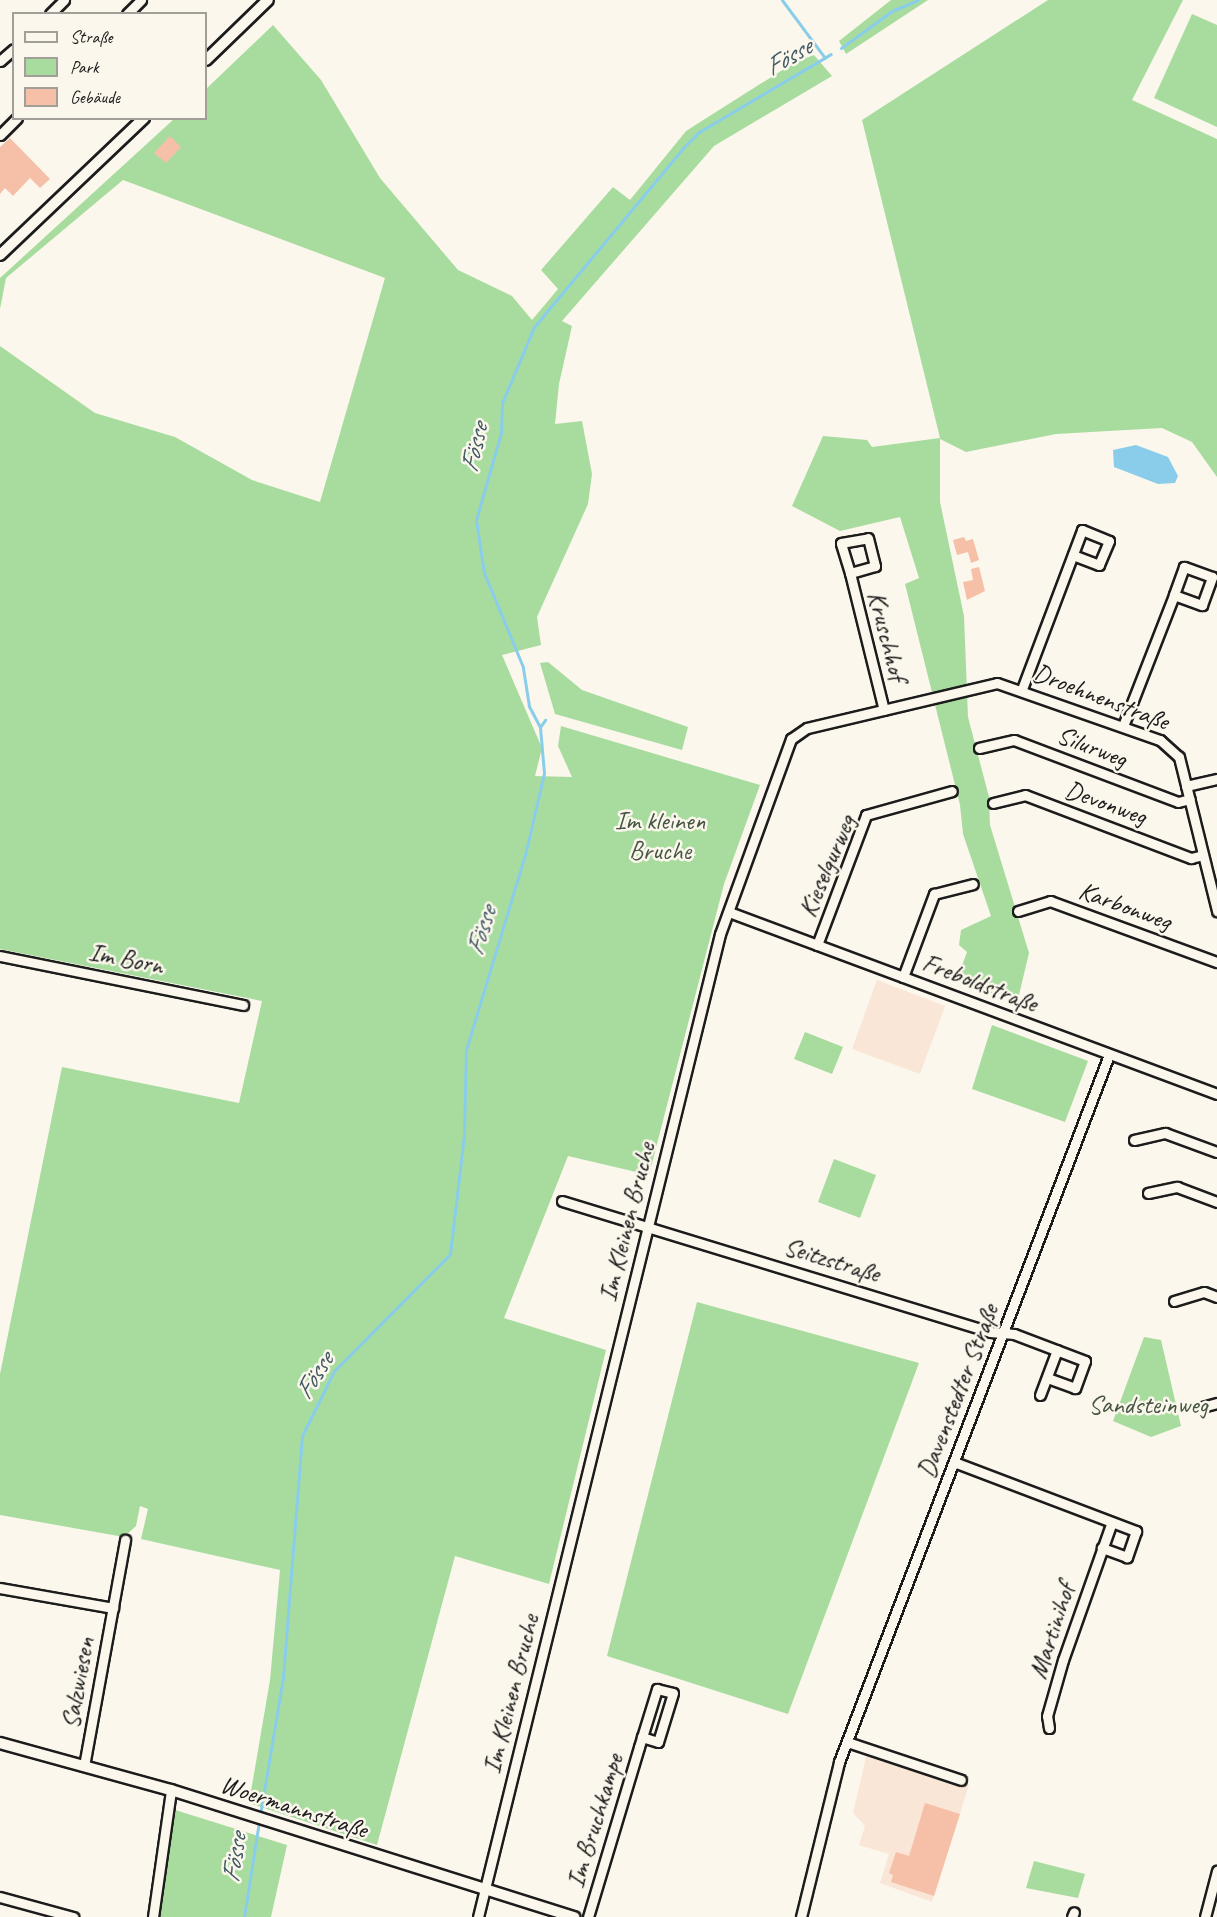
<!DOCTYPE html>
<meta charset="utf-8">
<style>
body{margin:0}
#map{position:relative;width:1217px;height:1917px;overflow:hidden;background:#fbf7ec;font-family:Caveat,sans-serif}
div>[style]{position:absolute}
[style*='--x']{left:calc(var(--x)*1px);top:calc(var(--y)*1px);width:calc(var(--w)*1px);rotate:calc(var(--a)*1deg)}
.built>*{inset:0;background:#f9e6d7}
.green>*{inset:0;background:#a8dc9f}
.water>*{inset:0;background:#89cdea}
.stream>*{height:3px;margin:-1.5px;padding:0 1.5px;transform-origin:1.5px;border-radius:1.5px;background:#89cdea}
.building>*{inset:0;background:#f5c0a7}
.roads{filter:drop-shadow(2px 0 #1c1c1c) drop-shadow(-2px 0 #1c1c1c) drop-shadow(0 2px #1c1c1c) drop-shadow(0 -2px #1c1c1c)}
.minor>*{height:9px;margin:-4.5px;padding:0 4.5px;transform-origin:4.5px;border-radius:4.5px;background:#fbf7ec}
.tertiary>*{height:10px;margin:-5px;padding:0 5px;transform-origin:5px;border-radius:5px;background:#fbf7ec}
span{translate:-50% -50%;white-space:nowrap;text-align:center;line-height:1.15;-webkit-text-stroke:5px #fbf7ec;paint-order:stroke}
.street-label{font-size:26px;color:#1c1c1c}
.park-label{font-size:26px;color:#465643}
.water-label{font-size:27px;color:#425a64;font-style:italic}
.legend{position:absolute;left:12px;top:12px;width:195px;height:108px;box-sizing:border-box;background:#fbf7ec;border:2px solid #a29f99;margin:0;padding:8px 10px;list-style:none;font-size:18px;color:#1c1c1c}
.legend li{display:flex;align-items:center;gap:12px;height:30px}
.legend b{width:30px;border:2px solid #a29f99}
</style>
<div id="map">
<div class="built">
<div style="clip-path:polygon(877px 980px,945px 1006px,920px 1074px,852px 1049px)"></div>
<div style="clip-path:polygon(867px 1753px,969px 1785px,932px 1902px,880px 1883px,889px 1854px,859px 1845px,865px 1826px,853px 1813px)"></div>
</div>
<div class="green">
<div style="clip-path:polygon(891px 0,928px 0,846px 54px,839px 41px)"></div>
<div style="clip-path:polygon(1048px 0,1183px 0,1132px 100px,1217px 139px,1217px 477px,1192px 442px,1162px 428px,1056px 434px,966px 452px,940px 439px,940px 502px,964px 616px,968px 717px,989px 797px,990px 825px,1029px 953px,1019px 995px,991px 993px,957px 979px,967px 952px,959px 945px,961px 930px,991px 916px,963px 834px,960px 805px,905px 584px,919px 578px,900px 517px,840px 531px,792px 506px,823px 436px,867px 440px,872px 447px,940px 438px,862px 120px)"></div>
<div style="clip-path:polygon(1192px 14px,1217px 25px,1217px 127px,1154px 98px)"></div>
<div style="clip-path:polygon(273px 25px,321px 80px,380px 178px,458px 270px,512px 296px,532px 320px,558px 289px,541px 270px,613px 187px,630px 200px,686px 131px,795px 62px,814px 55px,832px 76px,714px 146px,562px 321px,572px 326px,559px 384px,555px 424px,582px 421px,592px 474px,588px 504px,537px 617px,541px 645px,502px 655px,542px 748px,535px 776px,572px 777px,558px 746px,561px 726px,760px 785px,724px 884px,649px 1175px,568px 1156px,504px 1318px,606px 1350px,549px 1584px,455px 1556px,377px 1845px,249px 1803px,270px 1680px,280px 1570px,141px 1539px,148px 1509px,140px 1506px,136px 1526px,124px 1537px,0 1515px,0 1374px,62px 1067px,239px 1103px,262px 1001px,0 949px,0 346px,95px 413px,175px 437px,252px 480px,320px 502px,385px 278px,123px 180px,6px 278px,0 309px,0 278px,174px 119px,206px 118px,206px 89px)"></div>
<div style="clip-path:polygon(548px 662px,582px 690px,688px 727px,682px 750px,555px 714px,540px 663px)"></div>
<div style="clip-path:polygon(992px 1025px,1088px 1061px,1065px 1122px,972px 1089px)"></div>
<div style="clip-path:polygon(805px 1032px,843px 1047px,832px 1074px,794px 1059px)"></div>
<div style="clip-path:polygon(834px 1159px,876px 1175px,860px 1218px,818px 1202px)"></div>
<div style="clip-path:polygon(697px 1302px,919px 1363px,788px 1714px,607px 1656px)"></div>
<div style="clip-path:polygon(1144px 1337px,1161px 1340px,1181px 1426px,1151px 1437px,1113px 1421px)"></div>
<div style="clip-path:polygon(172px 1809px,287px 1845px,271px 1917px,157px 1917px)"></div>
<div style="clip-path:polygon(1034px 1861px,1085px 1874px,1078px 1898px,1026px 1888px)"></div>
</div>
<div class="water">
<div style="clip-path:polygon(1136px 445px,1168px 457px,1178px 476px,1175px 483px,1158px 484px,1114px 467px,1113px 450px)"></div>
</div>
<div class="stream">
<div style="--x:782;--y:0;--w:72;--a:53.4"></div>
<div style="--x:841;--y:48;--w:63;--a:-36"></div>
<div style="--x:892;--y:11;--w:28;--a:-23"></div>
<div style="--x:540;--y:727;--w:9;--a:-54"></div>
<div style="--x:260;--y:1815;--w:140;--a:-80.5"></div>
<div style="--x:283;--y:1677;--w:242;--a:-85.5"></div>
<div style="--x:302;--y:1436;--w:72;--a:-63.8"></div>
<div style="--x:334;--y:1371;--w:165;--a:-45.2"></div>
<div style="--x:450;--y:1254;--w:120;--a:-83.3"></div>
<div style="--x:464;--y:1135;--w:85;--a:-88.7"></div>
<div style="--x:466;--y:1050;--w:208;--a:-73.2"></div>
<div style="--x:526;--y:851;--w:80;--a:-77"></div>
<div style="--x:544;--y:773;--w:46;--a:-95"></div>
<div style="--x:540;--y:727;--w:24;--a:-118"></div>
<div style="--x:529;--y:706;--w:39;--a:-99"></div>
<div style="--x:523;--y:667;--w:102;--a:-112.5"></div>
<div style="--x:484;--y:573;--w:54;--a:-98.6"></div>
<div style="--x:476;--y:520;--w:91;--a:-74"></div>
<div style="--x:501;--y:433;--w:30;--a:-88"></div>
<div style="--x:502;--y:403;--w:82;--a:-67.2"></div>
<div style="--x:534;--y:327;--w:233;--a:-50.2"></div>
<div style="--x:683;--y:148;--w:23;--a:-45"></div>
<div style="--x:699;--y:132;--w:153;--a:-30.6"></div>
<div style="--x:244;--y:1917;--w:97;--a:-81.1"></div>
</div>
<div class="building">
<div style="clip-path:polygon(170px 136px,181px 147px,166px 163px,154px 153px)"></div>
<div style="clip-path:polygon(10px 138px,50px 179px,40px 188px,30px 178px,13px 196px,5px 188px,0 194px,0 147px)"></div>
<div style="clip-path:polygon(964px 537px,966px 541px,973px 539px,979px 560px,971px 563px,968px 552px,957px 555px,953px 540px)"></div>
<div style="clip-path:polygon(979px 567px,985px 591px,967px 600px,963px 582px,973px 580px,971px 569px)"></div>
<div style="clip-path:polygon(925px 1803px,960px 1814px,934px 1896px,891px 1882px,893px 1875px,889px 1873px,896px 1852px,909px 1856px)"></div>
</div>
<div class="roads">
<div class="minor">
<div style="--x:50;--y:14;--w:20;--a:-45"></div>
<div style="--x:127;--y:14;--w:20;--a:-45"></div>
<div style="--x:0;--y:61;--w:18;--a:-41"></div>
<div style="--x:0;--y:135;--w:24;--a:-45"></div>
<div style="--x:850;--y:573;--w:31;--a:-107"></div>
<div style="--x:841;--y:543;--w:27;--a:-10"></div>
<div style="--x:868;--y:538;--w:29;--a:76"></div>
<div style="--x:875;--y:566;--w:26;--a:164"></div>
<div style="--x:850;--y:573;--w:141;--a:76.1"></div>
<div style="--x:1022;--y:689;--w:170;--a:-69.3"></div>
<div style="--x:1082;--y:530;--w:29;--a:22"></div>
<div style="--x:1109;--y:541;--w:26;--a:113"></div>
<div style="--x:1099;--y:565;--w:28;--a:-159"></div>
<div style="--x:1123;--y:726;--w:141;--a:-68.7"></div>
<div style="--x:1174;--y:595;--w:30;--a:20"></div>
<div style="--x:1202;--y:605;--w:30;--a:-70"></div>
<div style="--x:1212;--y:577;--w:30;--a:-160"></div>
<div style="--x:1184;--y:567;--w:30;--a:110"></div>
<div style="--x:979;--y:748;--w:36;--a:-13"></div>
<div style="--x:1014;--y:740;--w:175;--a:20.7"></div>
<div style="--x:1178;--y:802;--w:12;--a:-14"></div>
<div style="--x:1186;--y:786;--w:32;--a:-13"></div>
<div style="--x:993;--y:803;--w:33;--a:-14"></div>
<div style="--x:1025;--y:795;--w:178;--a:20.8"></div>
<div style="--x:1191;--y:858;--w:12;--a:-14"></div>
<div style="--x:1018;--y:911;--w:34;--a:-17"></div>
<div style="--x:1050;--y:901;--w:178;--a:20.1"></div>
<div style="--x:729;--y:912;--w:521;--a:20.45"></div>
<div style="--x:817;--y:945;--w:139;--a:-69.3"></div>
<div style="--x:866;--y:815;--w:89;--a:-15.6"></div>
<div style="--x:0;--y:956;--w:248;--a:11.4"></div>
<div style="--x:903;--y:977;--w:89;--a:-69.5"></div>
<div style="--x:934;--y:894;--w:40;--a:-14.4"></div>
<div style="--x:1134;--y:1140;--w:32;--a:-13"></div>
<div style="--x:1165;--y:1133;--w:55;--a:20.1"></div>
<div style="--x:1148;--y:1193;--w:30;--a:-12"></div>
<div style="--x:1177;--y:1187;--w:43;--a:20.6"></div>
<div style="--x:562;--y:1201;--w:448;--a:17"></div>
<div style="--x:990;--y:1332;--w:24;--a:5"></div>
<div style="--x:1014;--y:1334;--w:76;--a:20.8"></div>
<div style="--x:1085;--y:1361;--w:29;--a:110"></div>
<div style="--x:1075;--y:1388;--w:30;--a:-160"></div>
<div style="--x:1174;--y:1301;--w:31;--a:-17"></div>
<div style="--x:1204;--y:1292;--w:14;--a:21"></div>
<div style="--x:1040;--y:1395;--w:48;--a:-69.3"></div>
<div style="--x:1202;--y:1407;--w:16;--a:-15"></div>
<div style="--x:954;--y:1462;--w:195;--a:20.8"></div>
<div style="--x:1136;--y:1531;--w:28;--a:109"></div>
<div style="--x:1127;--y:1557;--w:27;--a:-160"></div>
<div style="--x:0;--y:1588;--w:115;--a:10"></div>
<div style="--x:1049;--y:1728;--w:12;--a:-99"></div>
<div style="--x:1047;--y:1716;--w:58;--a:-74.1"></div>
<div style="--x:1063;--y:1660;--w:146;--a:-70.5"></div>
<div style="--x:847;--y:1742;--w:120;--a:18.4"></div>
<div style="--x:84;--y:1766;--w:230;--a:-79.7"></div>
<div style="--x:0;--y:1897;--w:76;--a:15.3"></div>
<div style="--x:153;--y:1917;--w:128;--a:-81.9"></div>
<div style="--x:478;--y:1917;--w:1012;--a:-76.17"></div>
<div style="--x:720;--y:934;--w:208;--a:-70"></div>
<div style="--x:791;--y:739;--w:19;--a:-35"></div>
<div style="--x:807;--y:728;--w:195;--a:-13.3"></div>
<div style="--x:997;--y:683;--w:173;--a:19.3"></div>
<div style="--x:1160;--y:740;--w:25;--a:42"></div>
<div style="--x:1179;--y:757;--w:159;--a:76.1"></div>
<div style="--x:588;--y:1917;--w:177;--a:-73.3"></div>
<div style="--x:639;--y:1747;--w:61;--a:-72.8"></div>
<div style="--x:657;--y:1689;--w:16;--a:14"></div>
<div style="--x:673;--y:1693;--w:51;--a:107"></div>
<div style="--x:658;--y:1742;--w:17;--a:-163"></div>
<div style="--x:801;--y:1917;--w:160;--a:-76.2"></div>
<div style="--x:839;--y:1762;--w:757;--a:-69.1"></div>
<div style="--x:1072;--y:1917;--w:5;--a:-68"></div>
<div style="--x:1205;--y:1917;--w:48;--a:-75.4"></div>
</div>
<div class="tertiary">
<div style="--x:206;--y:60;--w:86;--a:-44.1"></div>
<div style="--x:0;--y:255;--w:199;--a:-43.6"></div>
<div style="--x:0;--y:1743;--w:177;--a:15.4"></div>
<div style="--x:171;--y:1790;--w:423;--a:17.5"></div>
</div>
</div>
<div class="street-label">
<span style="left:887px;top:636px;rotate:76deg">Kruschhof</span>
<span style="left:1101px;top:697px;rotate:21deg">Droehnenstraße</span>
<span style="left:1092px;top:747px;rotate:21deg">Silurweg</span>
<span style="left:1106px;top:803px;rotate:20deg">Devonweg</span>
<span style="left:827px;top:866px;rotate:-67deg">Kieselgurweg</span>
<span style="left:1125px;top:906px;rotate:20deg">Karbonweg</span>
<span style="left:126px;top:959px;rotate:11deg">Im Born</span>
<span style="left:980px;top:983px;rotate:21deg">Freboldstraße</span>
<span style="left:627px;top:1222px;rotate:-76deg">Im Kleinen Bruche</span>
<span style="left:832px;top:1260px;rotate:17deg">Seitzstraße</span>
<span style="left:958px;top:1391px;rotate:-69deg">Davenstedter Straße</span>
<span style="left:1052px;top:1631px;rotate:-72deg">Martinihof</span>
<span style="left:78px;top:1683px;rotate:-80deg">Salzwiesen</span>
<span style="left:511px;top:1694px;rotate:-76deg">Im Kleinen Bruche</span>
<span style="left:294px;top:1807px;rotate:18deg">Woermannstraße</span>
<span style="left:595px;top:1821px;rotate:-73deg">Im Bruchkampe</span>
</div>
<div class="park-label">
<span style="left:660px;top:836px">Im kleinen<br>Bruche</span>
<span style="left:1148px;top:1405px">Sandsteinweg</span>
</div>
<div class="water-label">
<span style="left:788px;top:57px;rotate:-30deg">Fösse</span>
<span style="left:474px;top:448px;rotate:-77deg">Fösse</span>
<span style="left:481px;top:931px;rotate:-73deg">Fösse</span>
<span style="left:314px;top:1376px;rotate:-58deg">Fösse</span>
<span style="left:234px;top:1858px;rotate:-81deg">Fösse</span>
</div>
<ul class="legend">
<li><b style="height:8px;background:#fbf7ec"></b>Straße</li>
<li><b style="height:16px;background:#a8dc9f"></b>Park</li>
<li><b style="height:16px;background:#f5c0a7"></b>Gebäude</li>
</ul>
</div>
